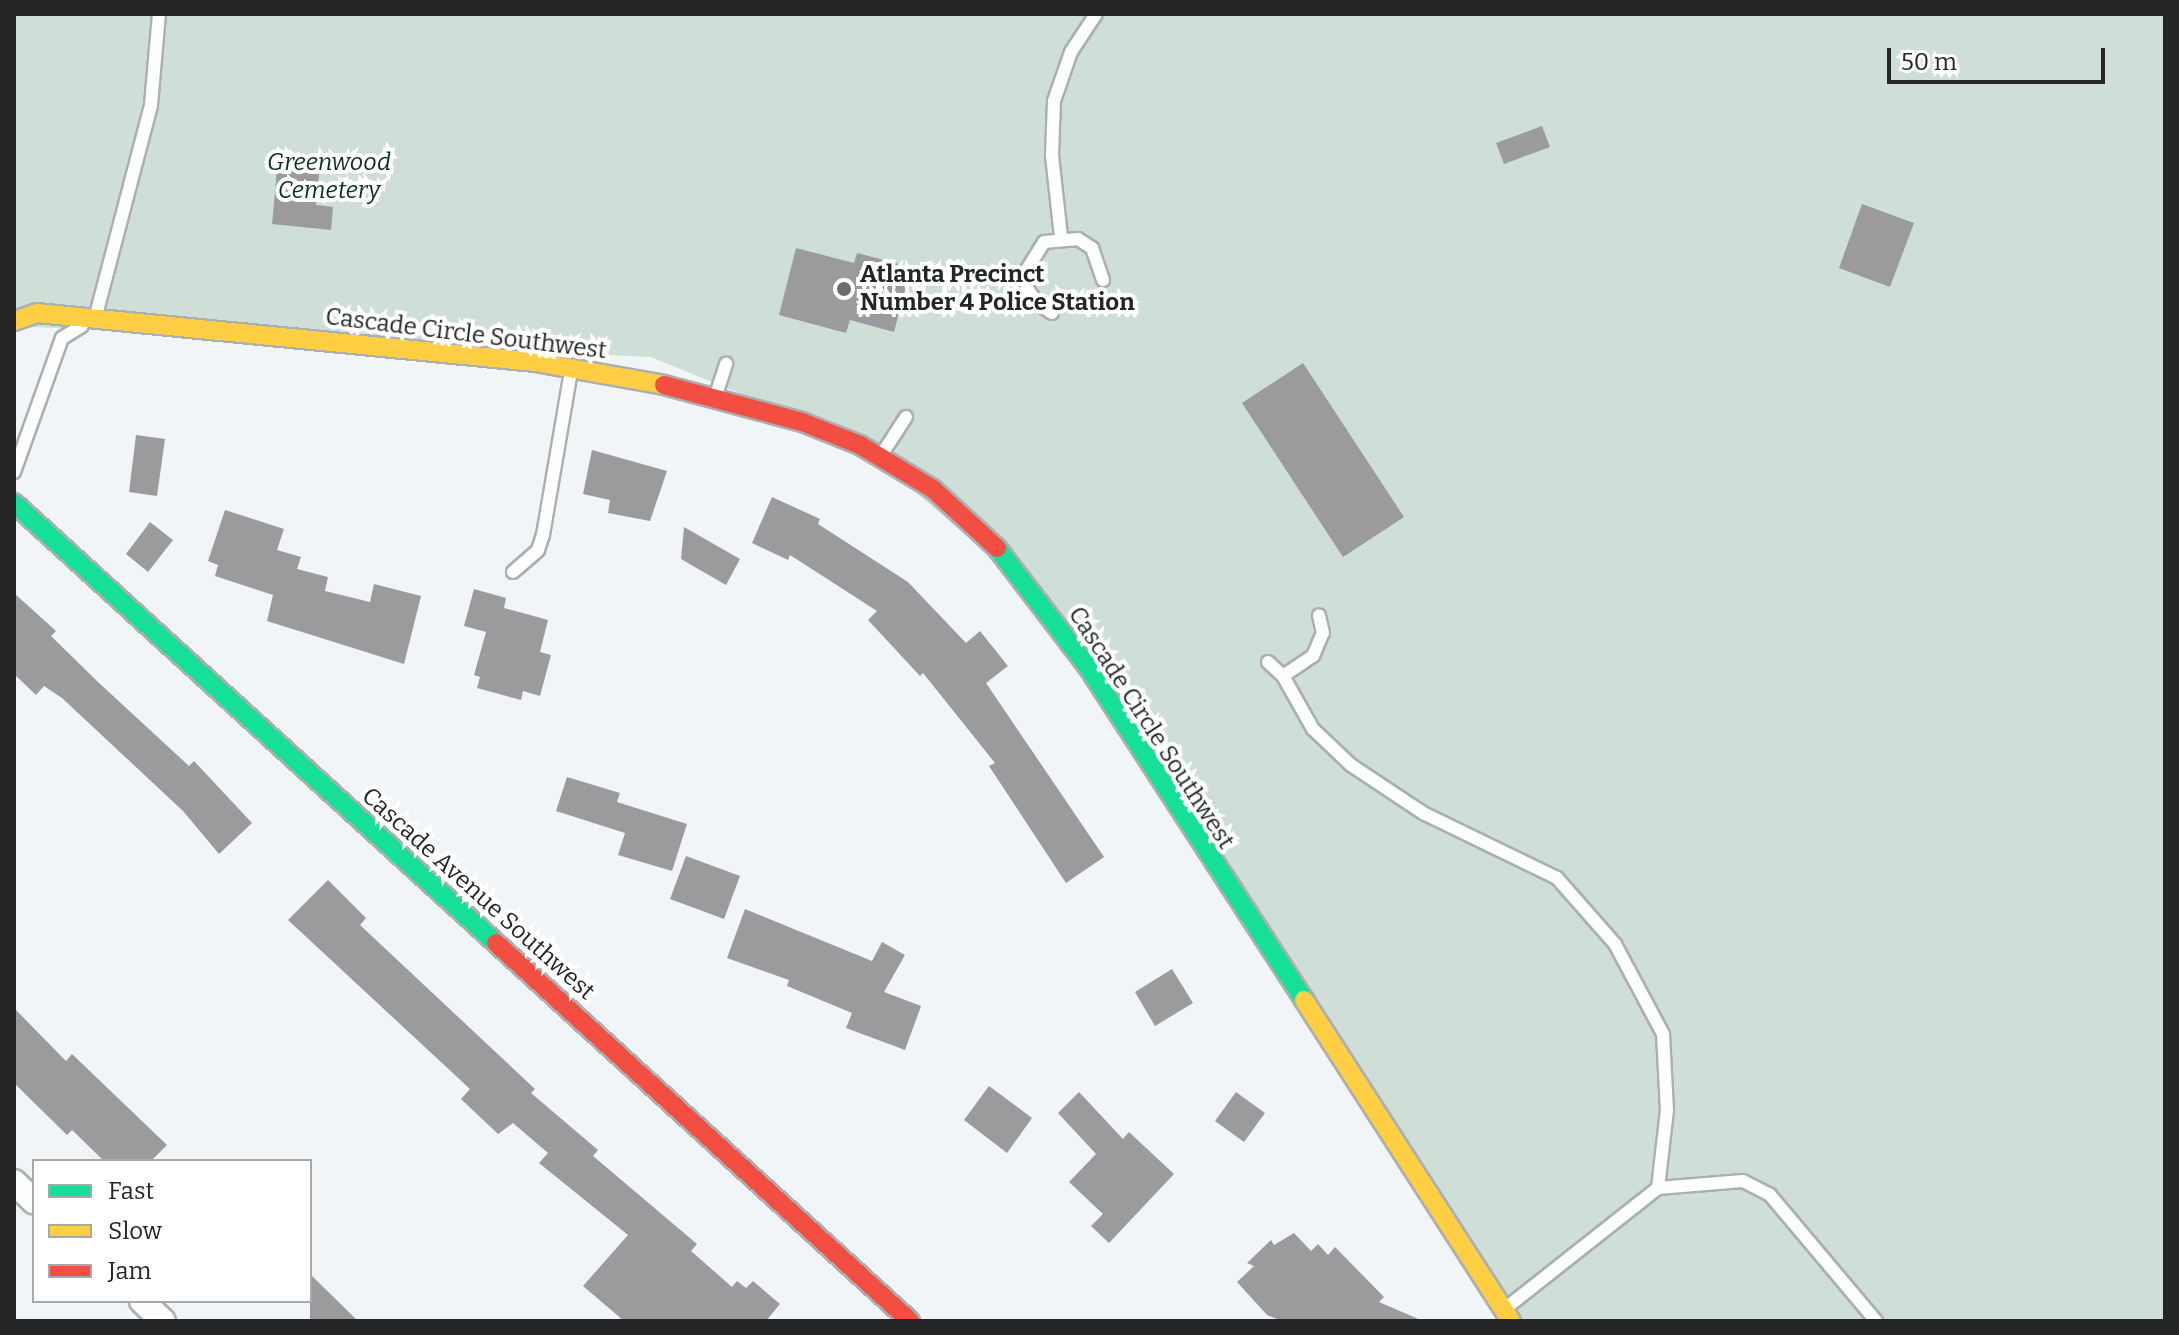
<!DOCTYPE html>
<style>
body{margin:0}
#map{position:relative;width:2179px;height:1335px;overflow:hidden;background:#f2f5f8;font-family:Bitter,serif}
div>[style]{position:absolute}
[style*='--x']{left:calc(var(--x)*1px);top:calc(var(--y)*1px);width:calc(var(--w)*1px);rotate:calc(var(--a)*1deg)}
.green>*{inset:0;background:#cfded7}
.building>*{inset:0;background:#9b9b9d}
.roads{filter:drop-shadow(2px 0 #acaeb0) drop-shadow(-2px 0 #acaeb0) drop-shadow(0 2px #acaeb0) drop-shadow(0 -2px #acaeb0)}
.lane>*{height:12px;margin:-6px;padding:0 6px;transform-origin:6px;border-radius:6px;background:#fdfefe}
.street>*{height:24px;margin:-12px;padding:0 12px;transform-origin:12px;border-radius:12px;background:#fdfefe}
.fast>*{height:18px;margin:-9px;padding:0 9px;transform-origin:9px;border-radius:9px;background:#16e098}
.slow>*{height:18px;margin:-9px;padding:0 9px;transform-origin:9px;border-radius:9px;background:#ffcf43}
.jam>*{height:18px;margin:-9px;padding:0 9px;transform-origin:9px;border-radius:9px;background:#f24e42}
.dots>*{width:22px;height:22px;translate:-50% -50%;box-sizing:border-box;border:4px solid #fff;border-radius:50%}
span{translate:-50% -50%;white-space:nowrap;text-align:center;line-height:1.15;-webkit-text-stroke:8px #fff;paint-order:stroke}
.park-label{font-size:24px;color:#08321f;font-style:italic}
.poi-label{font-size:24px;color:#232527;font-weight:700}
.left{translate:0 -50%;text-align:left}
.street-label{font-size:24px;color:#232527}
.frame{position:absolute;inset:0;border:16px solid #232527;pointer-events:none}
.legend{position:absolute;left:32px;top:1159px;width:280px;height:144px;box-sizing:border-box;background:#fff;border:2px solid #a7a8a9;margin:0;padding:10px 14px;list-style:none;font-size:24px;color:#232527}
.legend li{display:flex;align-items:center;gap:16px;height:40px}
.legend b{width:40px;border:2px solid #a7a8a9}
.scale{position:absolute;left:1887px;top:48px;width:218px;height:36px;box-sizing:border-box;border:4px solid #232527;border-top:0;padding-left:10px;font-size:24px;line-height:28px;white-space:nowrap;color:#232527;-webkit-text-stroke:6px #fff;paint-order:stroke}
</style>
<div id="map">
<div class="green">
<div style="clip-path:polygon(14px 14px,2165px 14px,2165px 1321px,1508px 1321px,1018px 579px,854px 440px,651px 357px,14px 326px)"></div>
</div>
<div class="building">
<div style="clip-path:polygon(1542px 126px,1550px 147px,1504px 164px,1496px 143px)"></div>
<div style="clip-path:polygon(277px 170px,319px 174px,316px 205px,333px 207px,331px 230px,272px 224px)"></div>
<div style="clip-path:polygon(1862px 204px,1914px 223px,1890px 287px,1839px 268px)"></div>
<div style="clip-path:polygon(796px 248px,854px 263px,857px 253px,911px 267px,894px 332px,850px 320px,846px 333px,779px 315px)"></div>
<div style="clip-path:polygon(1303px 363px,1404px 517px,1343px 557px,1242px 403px)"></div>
<div style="clip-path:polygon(136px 435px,165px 439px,157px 496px,129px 492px)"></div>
<div style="clip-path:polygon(592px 450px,667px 471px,650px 521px,608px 513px,610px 500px,583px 494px)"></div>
<div style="clip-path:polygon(772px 497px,820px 519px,818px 524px,908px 582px,966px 643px,980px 631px,1008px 666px,986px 683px,1104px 857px,1066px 883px,989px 766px,995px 763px,923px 673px,920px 676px,868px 620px,877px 611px,790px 555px,788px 560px,752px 543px)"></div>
<div style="clip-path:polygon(225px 510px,284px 529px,277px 550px,301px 557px,297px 569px,328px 577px,325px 591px,370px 602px,374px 584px,421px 596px,404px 664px,267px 621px,273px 595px,215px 576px,218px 565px,208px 561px)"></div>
<div style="clip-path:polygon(150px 522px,173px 540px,148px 572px,126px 554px)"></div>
<div style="clip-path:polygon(684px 527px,740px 559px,726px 585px,681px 559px)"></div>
<div style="clip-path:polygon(474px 589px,506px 598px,504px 608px,548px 620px,540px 652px,551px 655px,540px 696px,523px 691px,521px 700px,477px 688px,480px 677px,474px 675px,486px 632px,464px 626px)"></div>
<div style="clip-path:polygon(14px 593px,56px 631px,51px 636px,98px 682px,189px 766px,194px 761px,252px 823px,219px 854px,183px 811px,62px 698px,44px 686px,36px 695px,14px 674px)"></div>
<div style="clip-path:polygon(567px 777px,620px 793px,617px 802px,687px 824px,672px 871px,618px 855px,625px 833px,556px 811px)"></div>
<div style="clip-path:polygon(686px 856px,740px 876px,724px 919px,670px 899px)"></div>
<div style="clip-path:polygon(328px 880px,366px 918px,360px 925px,535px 1089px,531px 1093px,598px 1150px,593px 1156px,697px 1244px,691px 1251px,732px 1287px,737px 1281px,746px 1288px,753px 1281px,780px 1304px,766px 1321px,624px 1321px,583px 1286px,628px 1235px,539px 1163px,548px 1153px,513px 1123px,498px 1134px,461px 1099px,470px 1089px,288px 920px)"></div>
<div style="clip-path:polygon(745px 909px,872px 961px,882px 942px,905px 955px,884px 992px,921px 1006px,905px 1050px,846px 1028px,852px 1013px,787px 986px,789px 980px,727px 958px)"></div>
<div style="clip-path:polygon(1172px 969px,1193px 1003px,1155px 1026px,1135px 992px)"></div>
<div style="clip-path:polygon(14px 1008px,66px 1061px,72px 1054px,167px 1145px,151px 1161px,104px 1161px,72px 1130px,67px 1135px,14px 1083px)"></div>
<div style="clip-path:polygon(989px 1086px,1032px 1118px,1007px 1153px,964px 1120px)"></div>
<div style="clip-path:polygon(1079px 1092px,1123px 1139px,1129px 1132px,1174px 1174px,1109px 1243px,1091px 1226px,1103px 1214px,1069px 1182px,1096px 1154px,1058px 1113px)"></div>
<div style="clip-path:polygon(1236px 1092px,1265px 1113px,1244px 1142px,1215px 1121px)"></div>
<div style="clip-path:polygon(1294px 1233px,1311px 1251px,1318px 1244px,1328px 1255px,1335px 1247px,1384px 1297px,1379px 1302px,1423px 1321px,1282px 1321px,1267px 1315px,1237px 1282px,1254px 1266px,1247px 1263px,1271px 1240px,1274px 1245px)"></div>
<div style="clip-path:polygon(310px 1274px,358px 1321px,310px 1321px)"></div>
</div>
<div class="roads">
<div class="lane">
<div style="--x:1061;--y:237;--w:82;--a:-96.3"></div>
<div style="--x:1052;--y:155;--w:54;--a:-87.9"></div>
<div style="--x:1054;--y:101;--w:52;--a:-70.9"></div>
<div style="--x:1071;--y:52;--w:45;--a:-56.7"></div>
<div style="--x:1052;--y:313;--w:18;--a:-146"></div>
<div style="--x:1037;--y:303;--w:18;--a:-124"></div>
<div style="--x:1027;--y:288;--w:17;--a:-93"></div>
<div style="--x:1026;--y:271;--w:34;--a:-58"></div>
<div style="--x:1044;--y:242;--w:34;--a:-5"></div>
<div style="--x:1078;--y:239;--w:17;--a:33"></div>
<div style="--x:1092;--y:248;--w:34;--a:71"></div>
<div style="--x:96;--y:315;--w:217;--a:-75.3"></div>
<div style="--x:151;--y:105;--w:91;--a:-85"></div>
<div style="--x:716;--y:395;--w:33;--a:-72"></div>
<div style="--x:882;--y:454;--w:44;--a:-57"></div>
<div style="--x:14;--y:472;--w:142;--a:-70.3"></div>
<div style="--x:62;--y:338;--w:23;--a:-31"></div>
<div style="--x:513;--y:572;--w:33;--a:-41"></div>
<div style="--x:538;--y:550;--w:16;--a:-72"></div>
<div style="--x:543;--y:535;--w:165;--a:-80.3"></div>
<div style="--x:1268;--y:662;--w:21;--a:43"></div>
<div style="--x:1283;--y:676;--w:61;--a:60.5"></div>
<div style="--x:1313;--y:729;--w:52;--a:43.5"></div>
<div style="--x:1351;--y:765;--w:87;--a:33.7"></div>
<div style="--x:1423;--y:813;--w:149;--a:25.9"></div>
<div style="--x:1557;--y:878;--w:88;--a:48.7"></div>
<div style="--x:1615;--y:944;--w:102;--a:61.9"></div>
<div style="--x:1663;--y:1034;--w:76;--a:87"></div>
<div style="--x:1667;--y:1110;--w:79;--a:96.6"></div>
<div style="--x:1658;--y:1188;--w:195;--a:141.7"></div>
<div style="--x:1283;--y:676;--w:36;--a:-34"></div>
<div style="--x:1313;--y:656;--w:25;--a:-67"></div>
<div style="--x:1323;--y:633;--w:18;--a:-103"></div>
<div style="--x:1658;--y:1188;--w:85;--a:-4.7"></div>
<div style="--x:1743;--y:1181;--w:30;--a:27"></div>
<div style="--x:1770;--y:1195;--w:165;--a:49.9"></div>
</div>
<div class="street">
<div style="--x:14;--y:1182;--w:28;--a:44"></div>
<div style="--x:142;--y:1301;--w:29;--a:44"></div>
</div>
<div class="fast">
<div style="--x:14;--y:503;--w:653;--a:42.39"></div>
<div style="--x:997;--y:548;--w:150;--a:52.6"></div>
<div style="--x:1088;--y:667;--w:397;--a:57"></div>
</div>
<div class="slow">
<div style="--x:14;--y:321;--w:24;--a:-19"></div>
<div style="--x:37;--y:313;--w:500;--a:5.62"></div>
<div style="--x:535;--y:362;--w:131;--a:10.1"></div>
<div style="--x:1304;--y:1000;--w:382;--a:57.2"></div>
</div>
<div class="jam">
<div style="--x:664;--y:385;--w:143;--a:15"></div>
<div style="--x:802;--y:422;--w:62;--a:21.6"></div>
<div style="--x:860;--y:445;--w:85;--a:31.1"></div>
<div style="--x:933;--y:489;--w:87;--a:42.7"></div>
<div style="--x:496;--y:943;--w:561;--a:42.4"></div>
</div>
</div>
<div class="dots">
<div style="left:844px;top:289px;background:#6b6e70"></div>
</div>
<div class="park-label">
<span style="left:329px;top:177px">Greenwood<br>Cemetery</span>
</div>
<div class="poi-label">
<span class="left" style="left:860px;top:289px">Atlanta Precinct<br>Number 4 Police Station</span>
</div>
<div class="street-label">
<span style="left:466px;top:334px;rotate:7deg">Cascade Circle Southwest</span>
<span style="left:1151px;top:728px;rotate:57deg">Cascade Circle Southwest</span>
<span style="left:478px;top:894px;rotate:42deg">Cascade Avenue Southwest</span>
</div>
<div class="frame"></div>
<ul class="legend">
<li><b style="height:10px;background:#16e098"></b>Fast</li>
<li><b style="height:10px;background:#ffcf43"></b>Slow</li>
<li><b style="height:10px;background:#f24e42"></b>Jam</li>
</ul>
<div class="scale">50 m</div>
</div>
